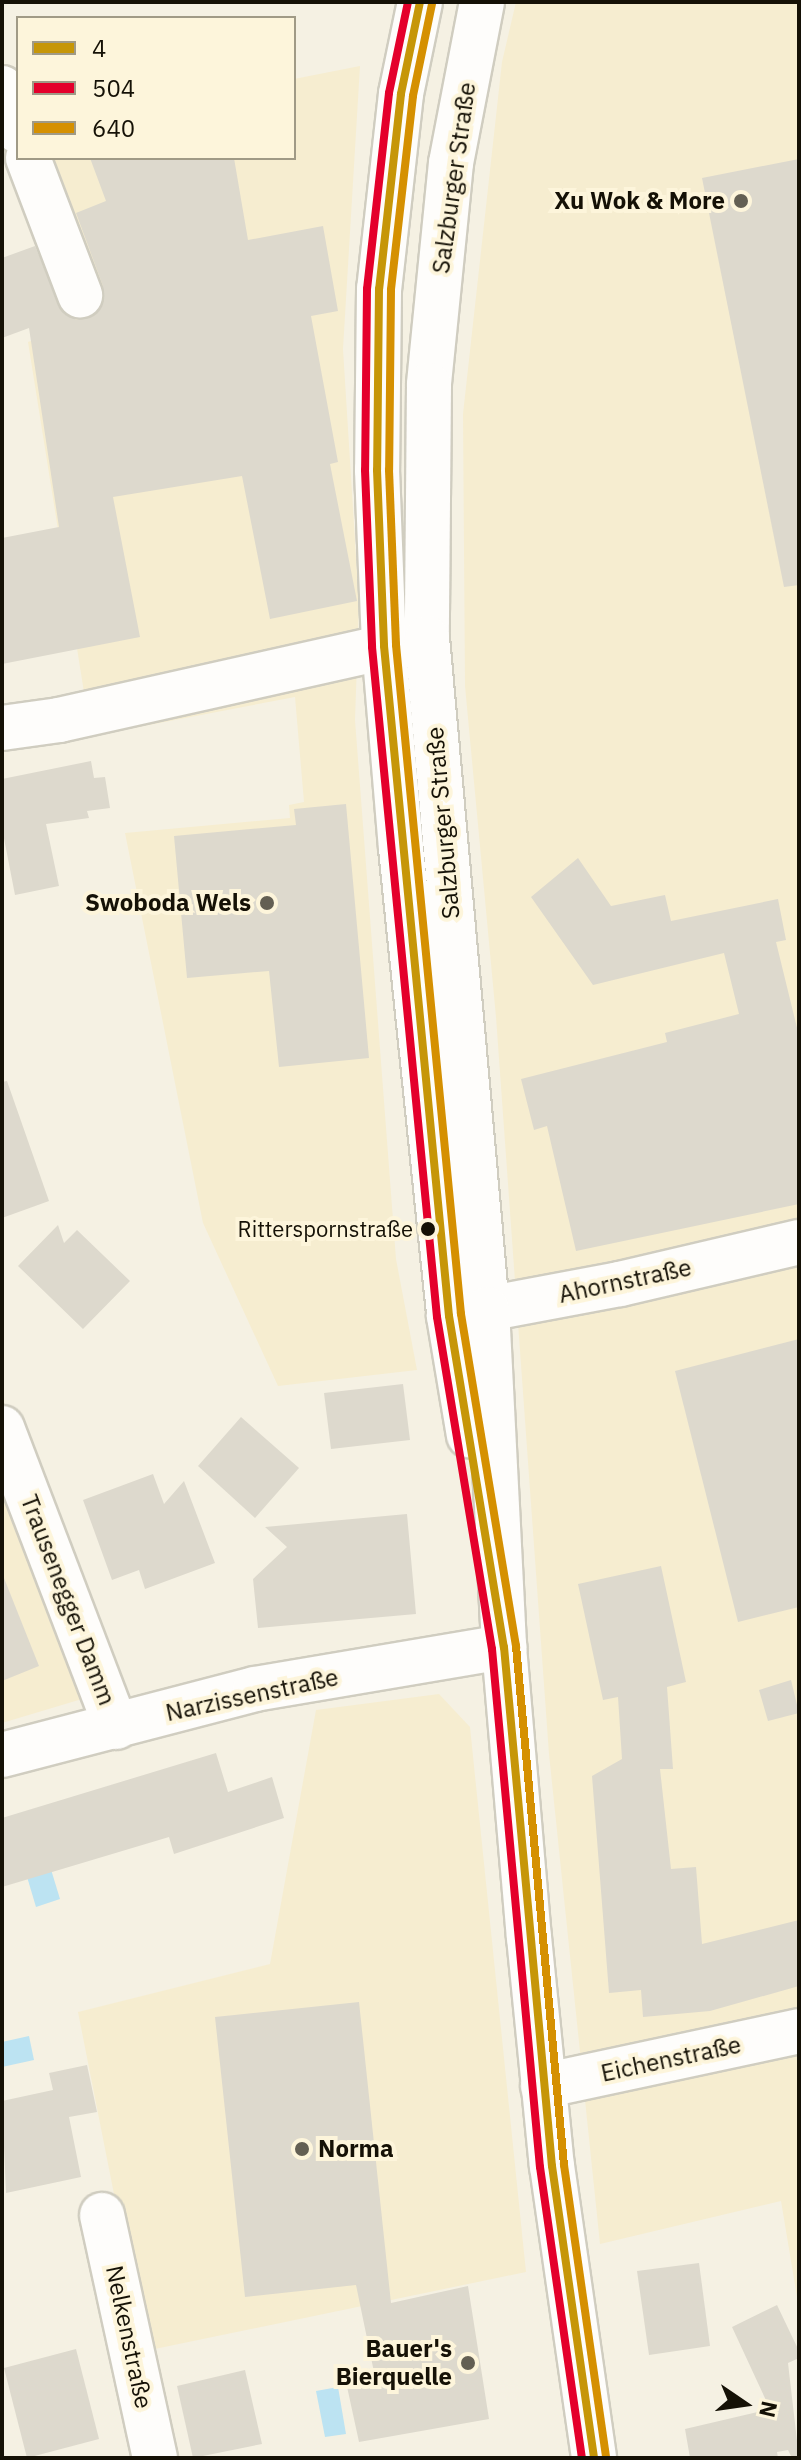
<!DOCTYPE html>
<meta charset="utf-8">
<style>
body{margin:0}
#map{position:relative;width:801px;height:2460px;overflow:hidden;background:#f5f1e3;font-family:"IBM Plex Sans",sans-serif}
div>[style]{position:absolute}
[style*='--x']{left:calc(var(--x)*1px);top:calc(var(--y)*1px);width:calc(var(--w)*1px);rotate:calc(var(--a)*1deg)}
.built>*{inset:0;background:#f6edd0}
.water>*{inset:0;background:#bce3f2}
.building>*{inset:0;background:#ddd9cd}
.roads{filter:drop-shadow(2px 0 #d0cdc0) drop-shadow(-2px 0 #d0cdc0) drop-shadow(0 2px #d0cdc0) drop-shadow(0 -2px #d0cdc0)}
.minor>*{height:44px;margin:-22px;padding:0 22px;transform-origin:22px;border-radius:22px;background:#fefdfb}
.major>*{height:44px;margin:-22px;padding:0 22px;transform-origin:22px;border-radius:22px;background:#fefdfb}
.bus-1>*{height:8px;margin:-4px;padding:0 4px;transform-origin:4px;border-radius:4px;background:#c69608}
.bus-2>*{height:8px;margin:-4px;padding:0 4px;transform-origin:4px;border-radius:4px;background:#e4002b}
.bus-3>*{height:8px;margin:-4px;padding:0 4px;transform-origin:4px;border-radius:4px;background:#d59001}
.dots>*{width:22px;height:22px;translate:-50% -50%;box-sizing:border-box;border:4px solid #fdf5db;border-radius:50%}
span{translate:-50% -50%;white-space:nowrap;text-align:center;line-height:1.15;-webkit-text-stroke:8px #fdf5db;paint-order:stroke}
.bus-label{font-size:22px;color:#151106}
.right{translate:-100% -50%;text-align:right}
.street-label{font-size:24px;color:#151106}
.poi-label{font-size:24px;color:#151106;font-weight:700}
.left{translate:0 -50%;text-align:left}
.frame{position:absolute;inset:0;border:4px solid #151106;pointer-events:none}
.legend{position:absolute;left:16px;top:16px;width:280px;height:144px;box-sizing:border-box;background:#fdf5db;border:2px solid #a09a86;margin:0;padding:10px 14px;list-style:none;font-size:24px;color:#151106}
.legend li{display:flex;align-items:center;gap:16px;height:40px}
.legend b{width:40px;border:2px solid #a09a86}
.north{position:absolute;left:705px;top:2364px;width:80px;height:80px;-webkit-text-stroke:6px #fdf5db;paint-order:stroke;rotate:103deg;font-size:22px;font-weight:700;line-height:32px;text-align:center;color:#151106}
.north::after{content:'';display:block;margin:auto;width:28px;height:36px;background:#151106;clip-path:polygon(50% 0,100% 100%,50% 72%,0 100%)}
</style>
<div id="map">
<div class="built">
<div style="clip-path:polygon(516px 2px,799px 2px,798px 2303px,781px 2201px,600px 2244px,549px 1754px,496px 1017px,465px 686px,463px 414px,502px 62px)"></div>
<div style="clip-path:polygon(360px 66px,343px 349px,359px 605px,355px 720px,396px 1259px,417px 1370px,278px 1386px,203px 1223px,125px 833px,290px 818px,289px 805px,304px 802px,295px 697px,91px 736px,28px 342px,73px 326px,41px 158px,294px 158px,294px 79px)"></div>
<div style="clip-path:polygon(2px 1492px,82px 1699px,2px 1723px)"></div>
<div style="clip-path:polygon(439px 1694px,470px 1727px,526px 2272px,145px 2351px,78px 2012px,270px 1964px,316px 1710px)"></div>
</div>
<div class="water">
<div style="clip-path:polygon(46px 1853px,60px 1899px,36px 1907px,22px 1860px)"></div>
<div style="clip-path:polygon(29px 2036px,34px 2060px,2px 2067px,2px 2042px)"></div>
<div style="clip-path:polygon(338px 2387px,346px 2434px,325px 2437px,316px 2391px)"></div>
</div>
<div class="building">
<div style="clip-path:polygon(90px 158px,234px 158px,248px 240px,323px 226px,338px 311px,311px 316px,338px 462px,330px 464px,357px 601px,270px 619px,242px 476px,113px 497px,140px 637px,2px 664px,2px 538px,59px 527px,29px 328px,2px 338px,2px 258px,35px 246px,64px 314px,77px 320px,99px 311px,103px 286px,76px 213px,106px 201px)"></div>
<div style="clip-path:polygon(799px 159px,799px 585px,784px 587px,702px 178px)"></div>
<div style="clip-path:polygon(91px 761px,94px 778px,105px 777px,110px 808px,87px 811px,89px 818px,46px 824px,59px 886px,15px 895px,2px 828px,2px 779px)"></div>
<div style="clip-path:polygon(346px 804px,369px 1058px,279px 1067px,269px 971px,187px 978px,174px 836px,296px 825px,294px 809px)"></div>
<div style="clip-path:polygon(578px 858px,611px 906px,665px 895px,671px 921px,778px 899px,786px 940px,776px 942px,799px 1036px,799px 1204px,576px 1251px,547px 1126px,534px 1130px,521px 1079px,667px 1042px,665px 1033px,739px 1014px,724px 953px,593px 985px,531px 897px)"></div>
<div style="clip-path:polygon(7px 1081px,49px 1201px,2px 1218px,2px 1082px)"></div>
<div style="clip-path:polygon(58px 1225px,64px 1243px,77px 1230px,130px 1281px,83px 1329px,18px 1266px)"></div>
<div style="clip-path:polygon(799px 1339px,799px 1607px,738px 1622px,675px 1371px)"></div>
<div style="clip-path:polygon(403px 1384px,410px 1440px,331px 1449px,324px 1393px)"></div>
<div style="clip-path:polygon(241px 1417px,299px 1468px,255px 1518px,198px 1466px)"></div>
<div style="clip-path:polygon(153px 1474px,164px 1504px,184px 1481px,215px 1563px,145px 1589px,139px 1570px,112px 1580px,83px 1500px)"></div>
<div style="clip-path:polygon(407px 1514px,416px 1614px,258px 1628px,253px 1579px,287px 1547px,265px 1527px)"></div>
<div style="clip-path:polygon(661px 1566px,686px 1682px,667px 1687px,673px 1769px,660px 1769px,671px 1869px,696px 1867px,702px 1944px,799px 1920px,799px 1986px,710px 2011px,643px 2017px,641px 1990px,609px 1993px,592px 1776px,622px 1759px,618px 1697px,603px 1700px,578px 1584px)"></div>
<div style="clip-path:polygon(4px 1578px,39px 1666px,2px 1681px,2px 1579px)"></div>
<div style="clip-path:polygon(791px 1680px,799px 1713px,768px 1721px,759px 1690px)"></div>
<div style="clip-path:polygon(216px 1753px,228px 1792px,272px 1777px,284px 1818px,174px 1854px,169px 1837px,2px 1887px,2px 1818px)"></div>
<div style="clip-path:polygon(359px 2002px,391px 2303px,468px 2286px,489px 2419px,359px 2442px,346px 2382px,375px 2377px,356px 2285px,245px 2297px,215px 2017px)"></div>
<div style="clip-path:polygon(87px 2065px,97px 2112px,69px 2117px,81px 2177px,6px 2193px,2px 2101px,53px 2090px,49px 2073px)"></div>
<div style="clip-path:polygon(699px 2263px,710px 2346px,649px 2355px,637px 2271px)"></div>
<div style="clip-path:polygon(777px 2305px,799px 2351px,799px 2358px,788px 2363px,799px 2458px,792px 2458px,788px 2450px,777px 2452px,778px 2458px,690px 2458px,685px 2429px,770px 2409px,732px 2327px)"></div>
<div style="clip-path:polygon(76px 2349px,99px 2439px,27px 2458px,4px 2368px)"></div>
<div style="clip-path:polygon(245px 2370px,262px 2444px,193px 2458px,177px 2386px)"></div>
</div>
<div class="roads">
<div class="minor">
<div style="--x:2;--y:88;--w:46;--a:69.6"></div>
<div style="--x:28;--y:158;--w:147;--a:69.2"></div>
<div style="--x:2;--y:728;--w:58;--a:-8"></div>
<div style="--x:59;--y:720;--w:371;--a:-12.6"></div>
<div style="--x:449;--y:1316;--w:174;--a:-10.6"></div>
<div style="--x:620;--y:1284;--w:184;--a:-13.2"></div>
<div style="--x:2;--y:1428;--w:320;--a:69.1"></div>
<div style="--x:2;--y:1755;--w:261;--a:-14.6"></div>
<div style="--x:255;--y:1689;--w:253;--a:-9.6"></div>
<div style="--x:543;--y:2086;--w:262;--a:-12.1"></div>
<div style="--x:102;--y:2215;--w:249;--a:77.7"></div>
</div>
<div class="major">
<div style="--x:420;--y:2;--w:94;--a:101.7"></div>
<div style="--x:401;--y:94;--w:196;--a:96.4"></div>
<div style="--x:379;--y:289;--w:181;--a:90.6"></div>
<div style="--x:377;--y:470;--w:176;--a:87.7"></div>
<div style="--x:384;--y:646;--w:203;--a:85.2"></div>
<div style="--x:401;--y:848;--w:470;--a:84.1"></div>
<div style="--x:449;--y:1316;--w:121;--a:80.5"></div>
<div style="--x:482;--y:2;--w:164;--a:100.9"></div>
<div style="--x:451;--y:163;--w:223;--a:95.7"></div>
<div style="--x:429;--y:385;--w:253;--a:90.5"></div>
<div style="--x:427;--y:638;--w:674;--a:84.89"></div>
<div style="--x:487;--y:1309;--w:338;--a:87.1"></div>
<div style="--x:504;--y:1647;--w:291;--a:85.1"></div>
<div style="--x:529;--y:1937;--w:230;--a:84.3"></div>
<div style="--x:552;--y:2166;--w:295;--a:81.8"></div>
</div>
</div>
<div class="bus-1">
<div style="--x:420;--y:2;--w:94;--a:101.7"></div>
<div style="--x:401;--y:94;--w:196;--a:96.4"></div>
<div style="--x:379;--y:289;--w:181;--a:90.6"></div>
<div style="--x:377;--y:470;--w:176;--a:87.7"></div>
<div style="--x:384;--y:646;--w:673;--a:84.46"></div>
<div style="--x:449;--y:1316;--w:336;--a:80.6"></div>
<div style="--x:504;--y:1647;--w:521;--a:84.72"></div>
<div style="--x:552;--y:2166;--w:295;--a:81.8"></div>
</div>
<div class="bus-2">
<div style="--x:408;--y:2;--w:93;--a:101.8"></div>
<div style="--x:389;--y:93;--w:197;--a:96.4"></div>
<div style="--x:367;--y:289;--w:181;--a:90.6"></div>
<div style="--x:365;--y:470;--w:177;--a:87.7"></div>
<div style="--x:372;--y:647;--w:673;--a:84.46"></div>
<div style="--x:437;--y:1317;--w:337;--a:80.6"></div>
<div style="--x:492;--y:1649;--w:520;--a:84.71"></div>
<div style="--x:540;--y:2167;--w:294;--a:81.8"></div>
</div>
<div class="bus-3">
<div style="--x:432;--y:4;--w:94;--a:101.7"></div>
<div style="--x:413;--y:96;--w:195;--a:96.5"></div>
<div style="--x:391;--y:290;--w:180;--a:90.6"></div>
<div style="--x:389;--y:470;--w:175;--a:87.7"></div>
<div style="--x:396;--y:645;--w:672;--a:84.45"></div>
<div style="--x:461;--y:1314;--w:337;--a:80.6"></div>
<div style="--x:516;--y:1646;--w:521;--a:84.72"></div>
<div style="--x:564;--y:2165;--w:294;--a:81.8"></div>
</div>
<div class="dots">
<div style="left:741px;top:201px;background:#635f53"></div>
<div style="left:267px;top:903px;background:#635f53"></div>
<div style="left:428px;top:1229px;background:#151106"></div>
<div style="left:302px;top:2149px;background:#635f53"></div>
<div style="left:468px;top:2363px;background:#635f53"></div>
</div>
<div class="bus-label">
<span class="right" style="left:413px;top:1229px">Ritterspornstraße</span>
</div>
<div class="street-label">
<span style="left:454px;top:178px;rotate:-82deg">Salzburger Straße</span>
<span style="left:443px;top:823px;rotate:-95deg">Salzburger Straße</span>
<span style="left:625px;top:1281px;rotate:-12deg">Ahornstraße</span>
<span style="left:68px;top:1600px;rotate:69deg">Trausenegger Damm</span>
<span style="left:252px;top:1695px;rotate:-12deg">Narzissenstraße</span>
<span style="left:671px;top:2059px;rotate:-12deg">Eichenstraße</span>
<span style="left:129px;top:2337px;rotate:78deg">Nelkenstraße</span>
</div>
<div class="poi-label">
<span class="right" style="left:725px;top:201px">Xu Wok &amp; More</span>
<span class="right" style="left:251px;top:903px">Swoboda Wels</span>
<span class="left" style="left:318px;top:2149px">Norma</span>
<span class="right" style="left:452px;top:2363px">Bauer's<br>Bierquelle</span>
</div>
<div class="frame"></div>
<ul class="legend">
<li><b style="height:10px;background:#c69608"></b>4</li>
<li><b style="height:10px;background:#e4002b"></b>504</li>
<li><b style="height:10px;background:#d59001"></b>640</li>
</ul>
<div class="north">N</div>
</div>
